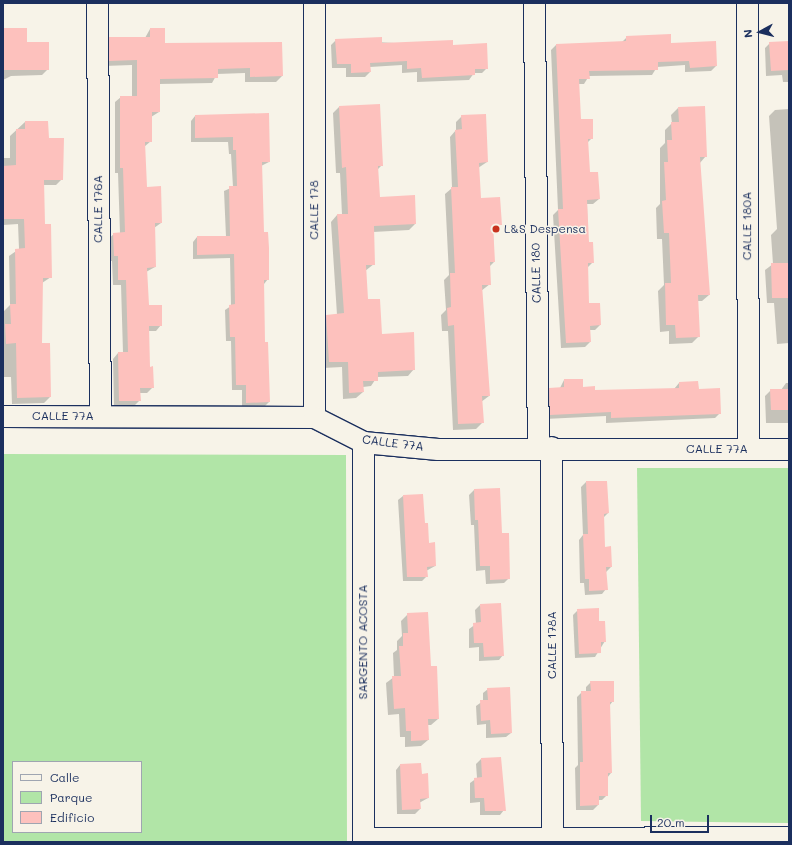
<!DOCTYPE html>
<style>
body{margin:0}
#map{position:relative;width:792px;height:845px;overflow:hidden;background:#f7f3e8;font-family:Mali,sans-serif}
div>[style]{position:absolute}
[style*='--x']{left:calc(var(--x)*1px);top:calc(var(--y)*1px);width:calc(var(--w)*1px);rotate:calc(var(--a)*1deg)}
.green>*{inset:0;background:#b1e5a7}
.shadow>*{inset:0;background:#0003}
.building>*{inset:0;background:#fdc1bd}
.roads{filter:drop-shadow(1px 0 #1b2f5e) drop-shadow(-1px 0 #1b2f5e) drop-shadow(0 1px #1b2f5e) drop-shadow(0 -1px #1b2f5e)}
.street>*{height:21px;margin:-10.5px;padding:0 10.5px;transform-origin:10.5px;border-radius:10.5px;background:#f7f3e8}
.dots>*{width:11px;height:11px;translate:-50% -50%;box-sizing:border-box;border:2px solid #f7f3e8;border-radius:50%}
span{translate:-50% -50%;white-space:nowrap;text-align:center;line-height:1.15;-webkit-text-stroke:3px #f7f3e8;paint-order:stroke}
.street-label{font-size:12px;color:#1b2f5e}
.poi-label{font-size:12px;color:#1b2f5e}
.left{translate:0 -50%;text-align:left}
.frame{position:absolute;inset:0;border:4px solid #1b2f5e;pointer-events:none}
.legend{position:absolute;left:12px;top:761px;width:130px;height:72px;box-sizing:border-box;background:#f7f3e8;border:1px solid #9fa5b1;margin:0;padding:5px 7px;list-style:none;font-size:12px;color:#1b2f5e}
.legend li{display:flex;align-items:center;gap:8px;height:20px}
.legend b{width:20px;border:1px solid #9fa5b1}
.north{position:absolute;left:740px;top:12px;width:40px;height:40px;-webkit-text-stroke:3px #f7f3e8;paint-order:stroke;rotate:263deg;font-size:11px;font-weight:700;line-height:16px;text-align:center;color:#1b2f5e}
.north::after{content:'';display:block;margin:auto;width:14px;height:18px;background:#1b2f5e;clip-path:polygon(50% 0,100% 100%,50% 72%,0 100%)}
.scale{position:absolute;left:650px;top:815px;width:59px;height:18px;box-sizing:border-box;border:2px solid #1b2f5e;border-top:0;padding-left:5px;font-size:12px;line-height:14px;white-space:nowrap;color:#1b2f5e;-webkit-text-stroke:3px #f7f3e8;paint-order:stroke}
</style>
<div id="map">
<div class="green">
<div style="clip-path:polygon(evenodd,3px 454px,346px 455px,347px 842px,3px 842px,3px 454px,13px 762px,141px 762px,141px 832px,13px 832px,13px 762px)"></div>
<div style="clip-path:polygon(637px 468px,789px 468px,789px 823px,641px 821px)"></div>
</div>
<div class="shadow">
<div style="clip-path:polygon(3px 29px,26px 43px,48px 69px,42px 75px,11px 76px,3px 80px)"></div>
<div style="clip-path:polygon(150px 29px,164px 44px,281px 43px,282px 76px,276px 82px,245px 82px,245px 73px,217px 74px,212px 83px,159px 84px,159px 112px,151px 117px,151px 141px,144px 147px,146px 188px,161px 223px,154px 228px,155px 267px,146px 272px,148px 306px,161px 325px,156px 331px,148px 331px,149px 368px,153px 387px,147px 393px,139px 393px,140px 400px,134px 406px,114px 406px,113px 359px,118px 353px,123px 353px,121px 285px,113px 285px,112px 261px,109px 261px,108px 239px,114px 234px,120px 234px,118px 173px,115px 173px,115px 102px,121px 97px,132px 97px,132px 65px,104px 66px,104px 44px,110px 38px,145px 38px)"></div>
<div style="clip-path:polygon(627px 37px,670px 44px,716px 66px,711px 71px,685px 72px,685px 65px,657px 67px,652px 75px,589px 76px,584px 84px,578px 84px,580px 120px,592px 138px,587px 143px,589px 173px,599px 199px,593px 204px,587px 204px,588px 243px,593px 262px,587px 268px,588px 305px,600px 325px,595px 330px,590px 330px,590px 342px,585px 347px,561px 348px,553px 215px,558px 210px,551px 50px,556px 45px,622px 42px)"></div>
<div style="clip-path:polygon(336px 40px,453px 46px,487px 68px,482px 73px,474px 73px,469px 80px,417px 82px,417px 72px,402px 73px,402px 65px,370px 67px,370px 72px,365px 77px,346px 77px,346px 68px,332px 68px,331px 45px)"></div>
<div style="clip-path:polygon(789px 42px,789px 82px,783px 82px,782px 75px,766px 76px,765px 48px,770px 43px)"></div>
<div style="clip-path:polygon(339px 107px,382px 165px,377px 170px,379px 198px,415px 224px,409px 230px,373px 232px,374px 264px,365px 271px,367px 300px,381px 335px,414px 369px,408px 376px,377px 377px,371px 386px,363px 387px,363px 392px,356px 398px,343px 399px,342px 367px,323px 368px,320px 321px,326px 315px,337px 315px,331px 222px,337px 215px,342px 215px,340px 173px,336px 173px,333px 113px)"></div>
<div style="clip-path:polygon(678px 108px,706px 156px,699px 164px,709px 295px,702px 301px,697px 301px,699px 336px,692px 343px,669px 344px,669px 331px,660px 332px,658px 291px,664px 285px,662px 239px,657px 239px,656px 208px,660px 204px,660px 148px,665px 143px,665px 130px,672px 123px,671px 115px)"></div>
<div style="clip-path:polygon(789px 109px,789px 343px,777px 344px,774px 303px,767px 303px,765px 270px,773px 264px,771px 235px,777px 229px,769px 116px,775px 110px)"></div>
<div style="clip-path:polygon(268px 114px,269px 162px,261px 166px,263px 233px,268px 279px,264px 284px,264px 343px,269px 402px,265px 406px,242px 407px,242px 390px,232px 390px,231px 341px,226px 341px,225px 310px,231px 306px,230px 258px,193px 259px,193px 242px,197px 237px,226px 237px,224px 191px,233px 187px,231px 154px,229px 154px,228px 142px,191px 142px,191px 121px,195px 116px)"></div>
<div style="clip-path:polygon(462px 116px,487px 162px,478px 168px,480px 199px,501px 224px,493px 230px,494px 262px,489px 267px,490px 284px,481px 291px,489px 396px,481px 402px,482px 423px,476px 429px,453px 430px,448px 331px,442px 331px,441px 315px,446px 310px,444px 280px,449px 275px,445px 194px,452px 188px,450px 137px,456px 130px,456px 122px)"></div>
<div style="clip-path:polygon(25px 122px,48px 139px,62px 179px,56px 185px,43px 185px,44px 225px,51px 277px,42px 283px,41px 344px,50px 397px,44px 403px,12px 404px,11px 377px,3px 377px,3px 328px,4px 311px,10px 305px,9px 256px,19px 249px,18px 224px,3px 225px,3px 158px,10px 158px,10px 136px)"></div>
<div style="clip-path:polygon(564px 380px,594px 391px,674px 389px,679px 383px,698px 390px,720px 413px,715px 418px,606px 423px,606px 416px,545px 419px,545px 394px,550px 389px,560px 388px)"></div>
<div style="clip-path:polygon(786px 383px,789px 383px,789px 423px,766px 423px,765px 396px,771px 390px,781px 390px)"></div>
<div style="clip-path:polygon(586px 482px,608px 513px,603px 518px,604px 548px,611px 567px,606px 572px,606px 589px,602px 594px,585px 595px,584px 583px,580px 583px,579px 540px,583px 535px,581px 487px)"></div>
<div style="clip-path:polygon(499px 489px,501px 534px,509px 578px,504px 583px,486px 584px,485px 570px,476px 571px,474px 525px,471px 525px,469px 495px,474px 490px)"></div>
<div style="clip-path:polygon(403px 496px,424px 525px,435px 566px,426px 571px,427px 576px,422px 581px,403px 581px,398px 500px)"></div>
<div style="clip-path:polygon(480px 605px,503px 655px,499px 660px,479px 661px,479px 647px,469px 648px,469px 629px,476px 624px,475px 610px)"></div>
<div style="clip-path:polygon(578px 610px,598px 622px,605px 641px,595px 657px,575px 658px,573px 615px)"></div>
<div style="clip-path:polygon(408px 614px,430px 667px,438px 719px,431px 725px,427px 725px,428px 740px,421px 746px,405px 747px,405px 737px,400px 737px,399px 714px,388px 715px,386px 683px,394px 677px,393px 653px,397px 650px,397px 641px,402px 636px,401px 621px)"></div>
<div style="clip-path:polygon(591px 682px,613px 701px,609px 706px,611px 773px,607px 778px,607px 795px,602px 800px,598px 800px,598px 805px,593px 810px,576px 810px,575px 768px,578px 765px,577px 697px,582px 692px,586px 692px,586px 687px)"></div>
<div style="clip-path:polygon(488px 689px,511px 733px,506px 737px,486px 738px,486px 724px,477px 725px,476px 706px,483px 701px,483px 693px)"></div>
<div style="clip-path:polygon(481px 759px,504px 810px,500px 815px,480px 815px,480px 802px,470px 803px,470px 783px,477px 778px,476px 764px)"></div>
<div style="clip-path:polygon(400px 765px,421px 775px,428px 798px,419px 803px,420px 809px,415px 814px,397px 814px,396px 770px)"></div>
</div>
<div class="building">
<div style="clip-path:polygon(3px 28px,27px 28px,27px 42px,49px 42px,49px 70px,3px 70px)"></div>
<div style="clip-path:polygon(150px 28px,165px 28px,165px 43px,282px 42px,283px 76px,250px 77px,250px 68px,218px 69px,218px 78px,160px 79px,160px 112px,152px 112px,152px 142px,145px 142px,147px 187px,161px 186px,162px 223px,155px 223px,156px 267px,147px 268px,149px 305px,162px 305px,162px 326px,149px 326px,150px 367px,153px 366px,154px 388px,140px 388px,141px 401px,119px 401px,118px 352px,128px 352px,126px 280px,118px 280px,118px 256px,114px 256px,113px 233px,125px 232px,123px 168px,120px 168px,120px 96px,137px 96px,137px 60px,109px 61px,109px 37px,150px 37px)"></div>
<div style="clip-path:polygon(671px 34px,671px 43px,716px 41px,717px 66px,690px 68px,689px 61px,658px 62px,658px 70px,589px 71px,590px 79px,579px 79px,581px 119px,593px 119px,593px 139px,588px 139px,590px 172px,598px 172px,600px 199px,587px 200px,589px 242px,593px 242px,594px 263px,588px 263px,589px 303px,600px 303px,601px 325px,590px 326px,591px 342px,566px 343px,558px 209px,563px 209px,556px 44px,626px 41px,626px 36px)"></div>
<div style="clip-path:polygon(382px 37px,382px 43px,453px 40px,453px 45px,487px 43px,488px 69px,475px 69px,475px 75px,422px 78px,421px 68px,407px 69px,407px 61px,370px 63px,371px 72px,351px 73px,351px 64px,337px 64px,335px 39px)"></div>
<div style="clip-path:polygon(789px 41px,789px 70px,771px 71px,769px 42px)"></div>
<div style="clip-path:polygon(380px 104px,383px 166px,378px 166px,380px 197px,415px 195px,416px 224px,374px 226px,375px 265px,366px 265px,368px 299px,380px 299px,382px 334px,414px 332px,415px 370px,378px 372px,378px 381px,363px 381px,364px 392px,349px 393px,348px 362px,329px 362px,326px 315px,344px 313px,337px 214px,348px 214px,346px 167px,342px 168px,339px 106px)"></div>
<div style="clip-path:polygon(705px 106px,707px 157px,700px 157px,710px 295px,698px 295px,700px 337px,676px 338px,675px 325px,666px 325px,665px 283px,671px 283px,669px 233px,664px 233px,662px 201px,666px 200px,664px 162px,668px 162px,667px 140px,672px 140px,671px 122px,679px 122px,678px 107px)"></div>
<div style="clip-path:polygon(269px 113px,270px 162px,262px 162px,264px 232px,268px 232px,269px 248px,269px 280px,264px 280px,265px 342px,268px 342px,270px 402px,246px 403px,246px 385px,236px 385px,235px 337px,230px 337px,229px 305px,235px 304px,234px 254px,197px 255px,197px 236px,230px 236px,229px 186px,237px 186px,236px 150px,233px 150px,233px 137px,195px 138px,195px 115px)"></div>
<div style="clip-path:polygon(486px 114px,488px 162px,479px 163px,481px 198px,500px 197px,502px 225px,493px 225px,495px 262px,490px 262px,491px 285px,482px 285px,490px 396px,482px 396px,484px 423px,458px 424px,454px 325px,448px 326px,447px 308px,451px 307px,450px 273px,455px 273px,451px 187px,458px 187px,455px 130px,462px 129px,461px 115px)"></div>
<div style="clip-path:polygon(25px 121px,48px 121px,49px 138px,64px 138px,63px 180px,44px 180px,45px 224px,51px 224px,52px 278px,43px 278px,42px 343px,50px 343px,51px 397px,17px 398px,16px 343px,6px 344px,5px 324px,11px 324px,10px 304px,16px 304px,15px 249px,25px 248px,24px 219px,3px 219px,3px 166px,16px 165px,16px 129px,25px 129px)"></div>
<div style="clip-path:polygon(771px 263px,789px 263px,789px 298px,772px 298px)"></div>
<div style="clip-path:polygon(564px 379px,583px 379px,583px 387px,595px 386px,595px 390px,679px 388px,679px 382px,698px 381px,699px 389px,720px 388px,721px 414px,611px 418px,611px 412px,550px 415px,549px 388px,564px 387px)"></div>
<div style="clip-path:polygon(770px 389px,789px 389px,789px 410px,771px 410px)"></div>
<div style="clip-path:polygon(586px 481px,607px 481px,609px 513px,604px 514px,605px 547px,611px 546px,612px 567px,606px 567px,608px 590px,589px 591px,589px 579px,585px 579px,583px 534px,588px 534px)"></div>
<div style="clip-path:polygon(500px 488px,502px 533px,509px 533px,510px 579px,490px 580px,490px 566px,480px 566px,478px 520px,475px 520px,474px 489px)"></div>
<div style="clip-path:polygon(423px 494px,425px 523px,428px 523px,429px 543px,435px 542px,436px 566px,427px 567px,428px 577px,407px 577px,403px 495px)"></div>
<div style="clip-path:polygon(501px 603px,504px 656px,484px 657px,483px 643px,474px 643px,473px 623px,481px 622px,480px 604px)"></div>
<div style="clip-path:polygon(599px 608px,599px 621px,605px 621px,606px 642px,601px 642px,601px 653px,579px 654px,577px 609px)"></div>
<div style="clip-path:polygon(428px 612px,431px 666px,437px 666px,439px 719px,428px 719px,429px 740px,411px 741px,411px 731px,406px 731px,405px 708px,394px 709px,392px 676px,401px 676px,399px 646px,403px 646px,403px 633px,408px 633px,407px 613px)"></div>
<div style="clip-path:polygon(590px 681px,614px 681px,614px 702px,610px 702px,612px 773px,608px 773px,608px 796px,599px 796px,599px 805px,580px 806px,580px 762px,583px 762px,581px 691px,591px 691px)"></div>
<div style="clip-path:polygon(510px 687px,512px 733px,491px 734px,490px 720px,481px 721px,480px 700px,488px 700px,487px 688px)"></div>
<div style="clip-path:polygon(501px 757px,506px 811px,485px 811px,484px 798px,475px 798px,474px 778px,482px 777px,481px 758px)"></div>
<div style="clip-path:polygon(421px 763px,422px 774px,428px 773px,429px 798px,420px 799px,421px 809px,402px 810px,400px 764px)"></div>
</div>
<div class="roads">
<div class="street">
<div style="--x:97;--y:3;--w:413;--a:89.6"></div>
<div style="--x:314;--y:3;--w:414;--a:90"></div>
<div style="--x:534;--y:3;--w:444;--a:89.5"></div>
<div style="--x:747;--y:3;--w:446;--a:89.9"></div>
<div style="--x:3;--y:416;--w:311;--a:0.2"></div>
<div style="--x:314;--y:417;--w:55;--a:27"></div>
<div style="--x:363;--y:442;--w:75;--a:5.3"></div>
<div style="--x:438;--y:449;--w:351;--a:0"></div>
<div style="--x:551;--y:447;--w:395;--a:89.9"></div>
<div style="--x:363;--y:838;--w:426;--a:-0.1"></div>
<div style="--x:363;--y:842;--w:400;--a:-90"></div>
</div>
</div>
<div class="dots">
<div style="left:496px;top:229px;background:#c8321e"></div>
</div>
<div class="street-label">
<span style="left:98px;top:209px;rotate:-90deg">CALLE 176A</span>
<span style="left:314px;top:210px;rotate:-90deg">CALLE 178</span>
<span style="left:747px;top:226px;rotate:-90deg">CALLE 180A</span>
<span style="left:536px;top:273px;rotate:-91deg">CALLE 180</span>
<span style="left:63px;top:416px">CALLE 77A</span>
<span style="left:393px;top:443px;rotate:7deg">CALLE 77A</span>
<span style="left:717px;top:449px">CALLE 77A</span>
<span style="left:363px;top:642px;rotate:-90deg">SARGENTO ACOSTA</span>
<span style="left:552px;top:645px;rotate:-90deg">CALLE 178A</span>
</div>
<div class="poi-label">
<span class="left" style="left:504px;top:229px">L&amp;S Despensa</span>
</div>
<div class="frame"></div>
<ul class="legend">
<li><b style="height:5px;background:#f7f3e8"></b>Calle</li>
<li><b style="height:11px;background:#b1e5a7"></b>Parque</li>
<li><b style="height:11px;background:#fdc1bd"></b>Edificio</li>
</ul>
<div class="north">N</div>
<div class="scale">20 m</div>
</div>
